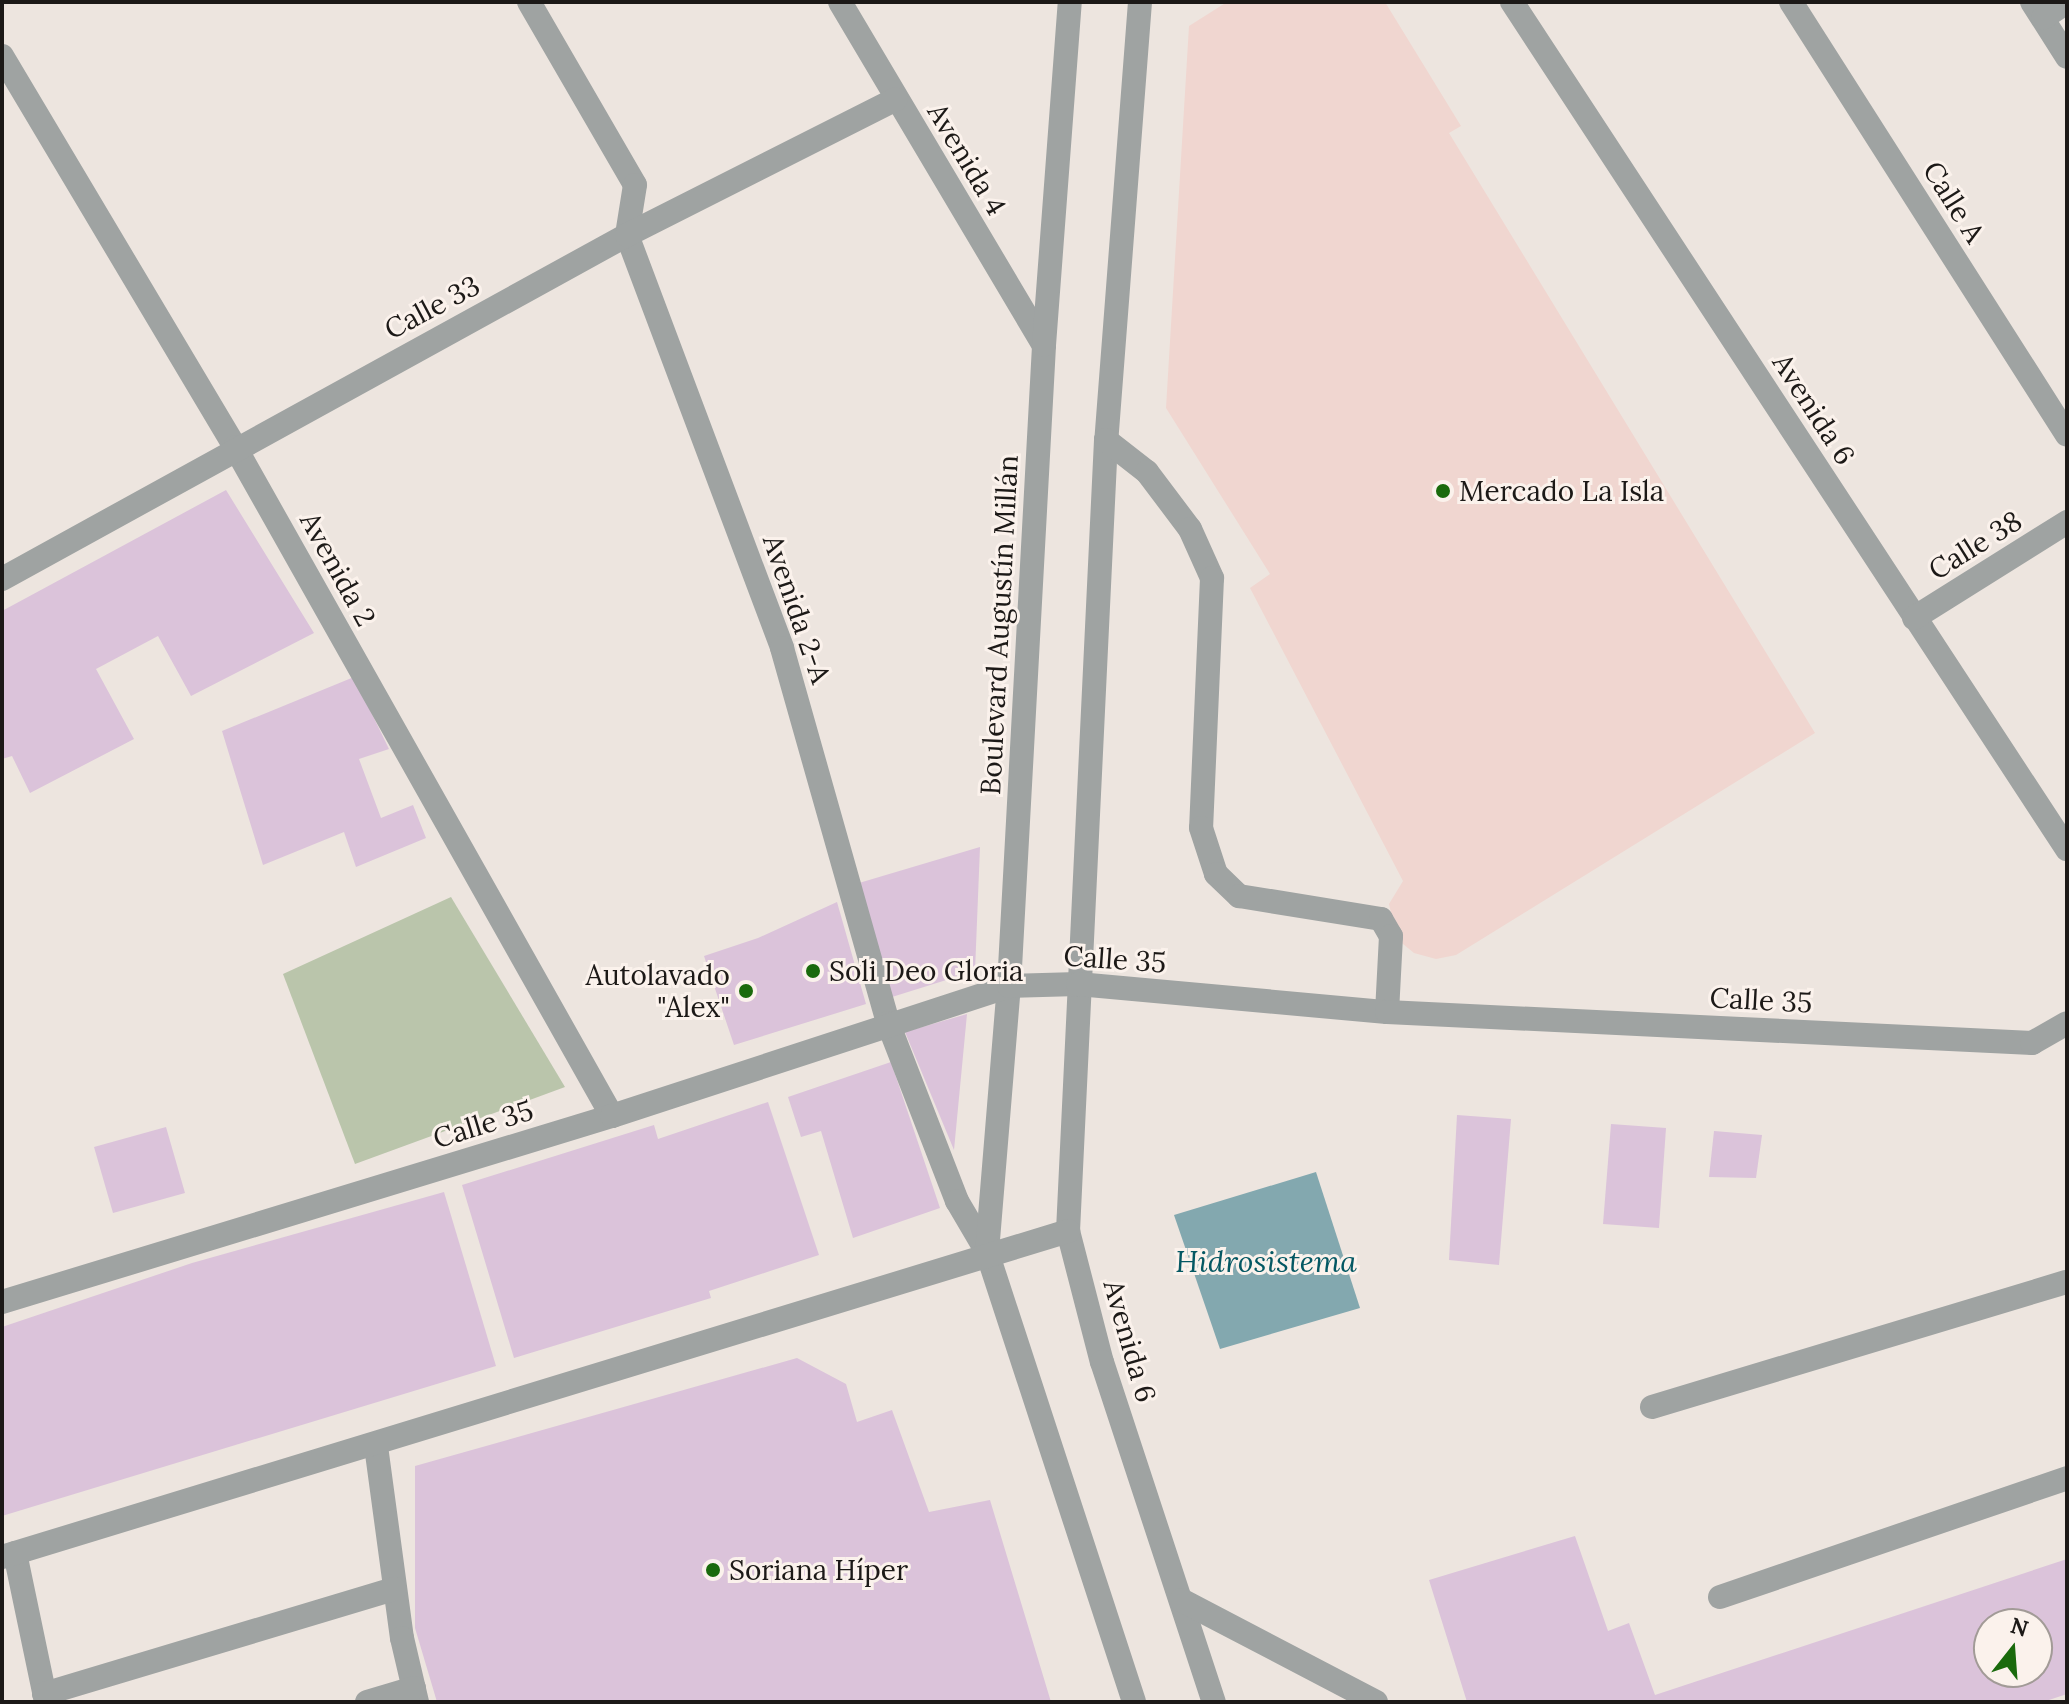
<!DOCTYPE html>
<meta charset="utf-8">
<style>
body{margin:0}
#map{position:relative;width:2069px;height:1704px;overflow:hidden;background:#ede5df;font-family:Lora,serif}
div>[style]{position:absolute}
[style*='--x']{left:calc(var(--x)*1px);top:calc(var(--y)*1px);width:calc(var(--w)*1px);rotate:calc(var(--a)*1deg)}
.commercial>*{inset:0;background:#f0d6d0}
.green>*{inset:0;background:#bac5ab}
.water>*{inset:0;background:#83a8af}
.building>*{inset:0;background:#dbc3da}
.minor>*{height:24px;margin:-12px;padding:0 12px;transform-origin:12px;border-radius:12px;background:#9fa3a2}
.dots>*{width:22px;height:22px;translate:-50% -50%;box-sizing:border-box;border:4px solid #fbf2ec;border-radius:50%}
span{translate:-50% -50%;white-space:nowrap;text-align:center;line-height:1.15;-webkit-text-stroke:6px #fbf2ec;paint-order:stroke}
.street-label{font-size:28px;color:#1c1917}
.poi-label{font-size:28px;color:#1c1917}
.left{translate:0 -50%;text-align:left}
.right{translate:-100% -50%;text-align:right}
.water-label{font-size:30px;color:#055863;font-style:italic}
.frame{position:absolute;inset:0;border:4px solid #1c1917;pointer-events:none}
.north{position:absolute;left:1973px;top:1608px;width:80px;height:80px;box-sizing:border-box;background:#fbf2ec;border:2px solid #a29b97;border-radius:50%;rotate:17deg;font-size:22px;font-weight:700;line-height:32px;text-align:center;color:#1c1917}
.north::after{content:'';display:block;margin:auto;width:28px;height:36px;background:#1a6a0c;clip-path:polygon(50% 0,100% 100%,50% 72%,0 100%)}
</style>
<div id="map">
<div class="commercial">
<div style="clip-path:polygon(1227px 2px,1385px 2px,1461px 126px,1449px 133px,1815px 733px,1456px 955px,1436px 959px,1414px 953px,1397px 939px,1389px 904px,1403px 881px,1250px 588px,1270px 574px,1166px 408px,1189px 26px)"></div>
</div>
<div class="green">
<div style="clip-path:polygon(451px 897px,565px 1087px,355px 1164px,283px 974px)"></div>
</div>
<div class="water">
<div style="clip-path:polygon(1316px 1172px,1360px 1308px,1220px 1349px,1174px 1215px)"></div>
</div>
<div class="building">
<div style="clip-path:polygon(226px 490px,314px 633px,191px 696px,158px 636px,96px 669px,134px 739px,30px 793px,12px 756px,2px 759px,2px 611px)"></div>
<div style="clip-path:polygon(354px 677px,389px 749px,359px 759px,381px 818px,413px 805px,426px 838px,356px 867px,344px 832px,263px 865px,222px 731px)"></div>
<div style="clip-path:polygon(980px 847px,975px 971px,892px 997px,859px 883px)"></div>
<div style="clip-path:polygon(837px 902px,866px 1004px,734px 1045px,704px 956px,758px 938px)"></div>
<div style="clip-path:polygon(967px 1014px,954px 1150px,905px 1032px)"></div>
<div style="clip-path:polygon(891px 1062px,940px 1208px,853px 1238px,821px 1131px,801px 1137px,788px 1097px)"></div>
<div style="clip-path:polygon(768px 1102px,819px 1255px,709px 1291px,711px 1298px,514px 1358px,462px 1185px,654px 1125px,658px 1139px)"></div>
<div style="clip-path:polygon(1457px 1115px,1511px 1119px,1499px 1265px,1449px 1260px)"></div>
<div style="clip-path:polygon(1611px 1124px,1666px 1128px,1659px 1228px,1603px 1224px)"></div>
<div style="clip-path:polygon(166px 1127px,185px 1193px,113px 1213px,94px 1147px)"></div>
<div style="clip-path:polygon(1714px 1131px,1762px 1135px,1756px 1178px,1709px 1177px)"></div>
<div style="clip-path:polygon(444px 1192px,496px 1366px,2px 1516px,2px 1327px,192px 1263px)"></div>
<div style="clip-path:polygon(797px 1358px,846px 1384px,857px 1422px,892px 1410px,929px 1512px,990px 1500px,1051px 1702px,437px 1702px,415px 1628px,415px 1466px)"></div>
<div style="clip-path:polygon(evenodd,1575px 1536px,1608px 1631px,1629px 1623px,1655px 1695px,2067px 1559px,2067px 1694px,2043px 1702px,1467px 1702px,1429px 1580px,1575px 1536px,1989px 1624px,2037px 1624px,2037px 1672px,1989px 1672px,1989px 1624px)"></div>
</div>
<div class="minor">
<div style="--x:529;--y:2;--w:211;--a:59.9"></div>
<div style="--x:635;--y:185;--w:51;--a:99.1"></div>
<div style="--x:627;--y:235;--w:441;--a:69.4"></div>
<div style="--x:782;--y:648;--w:390;--a:74.2"></div>
<div style="--x:888;--y:1023;--w:191;--a:68.8"></div>
<div style="--x:957;--y:1201;--w:59;--a:59.5"></div>
<div style="--x:987;--y:1252;--w:473;--a:71.9"></div>
<div style="--x:840;--y:2;--w:399;--a:59.3"></div>
<div style="--x:1140;--y:2;--w:439;--a:94.4"></div>
<div style="--x:1106;--y:440;--w:792;--a:92.75"></div>
<div style="--x:1068;--y:1231;--w:135;--a:75.5"></div>
<div style="--x:1102;--y:1362;--w:358;--a:71.8"></div>
<div style="--x:1512;--y:2;--w:1013;--a:56.77"></div>
<div style="--x:1791;--y:2;--w:513;--a:57.49"></div>
<div style="--x:2032;--y:2;--w:65;--a:57.5"></div>
<div style="--x:2043;--y:18;--w:29;--a:-34"></div>
<div style="--x:2;--y:56;--w:455;--a:59.2"></div>
<div style="--x:235;--y:447;--w:768;--a:60.6"></div>
<div style="--x:1106;--y:440;--w:52;--a:38"></div>
<div style="--x:1147;--y:472;--w:71;--a:53"></div>
<div style="--x:1190;--y:529;--w:54;--a:65.8"></div>
<div style="--x:1212;--y:578;--w:250;--a:92.5"></div>
<div style="--x:1201;--y:828;--w:48;--a:71.9"></div>
<div style="--x:1216;--y:874;--w:32;--a:44"></div>
<div style="--x:1239;--y:896;--w:144;--a:9.2"></div>
<div style="--x:1381;--y:919;--w:20;--a:60"></div>
<div style="--x:1391;--y:936;--w:76;--a:93"></div>
<div style="--x:2;--y:579;--w:713;--a:-28.83"></div>
<div style="--x:627;--y:235;--w:301;--a:-26.8"></div>
<div style="--x:1914;--y:618;--w:181;--a:-32.1"></div>
<div style="--x:987;--y:1252;--w:267;--a:-85.3"></div>
<div style="--x:1009;--y:986;--w:642;--a:-86.87"></div>
<div style="--x:1044;--y:345;--w:344;--a:-85.7"></div>
<div style="--x:2;--y:1302;--w:638;--a:-16.96"></div>
<div style="--x:612;--y:1116;--w:418;--a:-18.1"></div>
<div style="--x:1009;--y:986;--w:69;--a:-1.7"></div>
<div style="--x:1078;--y:984;--w:310;--a:5.2"></div>
<div style="--x:1387;--y:1012;--w:646;--a:2.75"></div>
<div style="--x:2032;--y:1043;--w:40;--a:-29.7"></div>
<div style="--x:1652;--y:1407;--w:433;--a:-16.8"></div>
<div style="--x:376;--y:1446;--w:194;--a:82.3"></div>
<div style="--x:402;--y:1638;--w:66;--a:76.8"></div>
<div style="--x:15;--y:1553;--w:152;--a:78.2"></div>
<div style="--x:2;--y:1557;--w:1115;--a:-17"></div>
<div style="--x:1720;--y:1597;--w:367;--a:-18.9"></div>
<div style="--x:1181;--y:1600;--w:220;--a:27.6"></div>
<div style="--x:44;--y:1694;--w:366;--a:-16.7"></div>
<div style="--x:367;--y:1702;--w:49;--a:-16.6"></div>
</div>
<div class="dots">
<div style="left:1443px;top:491px;background:#1a6a0c"></div>
<div style="left:813px;top:971px;background:#1a6a0c"></div>
<div style="left:746px;top:991px;background:#1a6a0c"></div>
<div style="left:713px;top:1570px;background:#1a6a0c"></div>
</div>
<div class="street-label">
<span style="left:967px;top:159px;rotate:59deg">Avenida 4</span>
<span style="left:1954px;top:202px;rotate:58deg">Calle A</span>
<span style="left:432px;top:307px;rotate:-28deg">Calle 33</span>
<span style="left:1814px;top:409px;rotate:57deg">Avenida 6</span>
<span style="left:1975px;top:545px;rotate:-32deg">Calle 38</span>
<span style="left:338px;top:569px;rotate:61deg">Avenida 2</span>
<span style="left:797px;top:609px;rotate:71deg">Avenida 2-A</span>
<span style="left:999px;top:625px;rotate:-87deg">Boulevard Augustín Millán</span>
<span style="left:1115px;top:959px;rotate:4deg">Calle 35</span>
<span style="left:1761px;top:1000px;rotate:3deg">Calle 35</span>
<span style="left:483px;top:1124px;rotate:-17deg">Calle 35</span>
<span style="left:1130px;top:1341px;rotate:74deg">Avenida 6</span>
</div>
<div class="poi-label">
<span class="left" style="left:1459px;top:491px">Mercado La Isla</span>
<span class="left" style="left:829px;top:971px">Soli Deo Gloria</span>
<span class="right" style="left:730px;top:991px">Autolavado<br>"Alex"</span>
<span class="left" style="left:729px;top:1570px">Soriana Híper</span>
</div>
<div class="water-label">
<span style="left:1266px;top:1261px">Hidrosistema</span>
</div>
<div class="frame"></div>
<div class="north">N</div>
</div>
